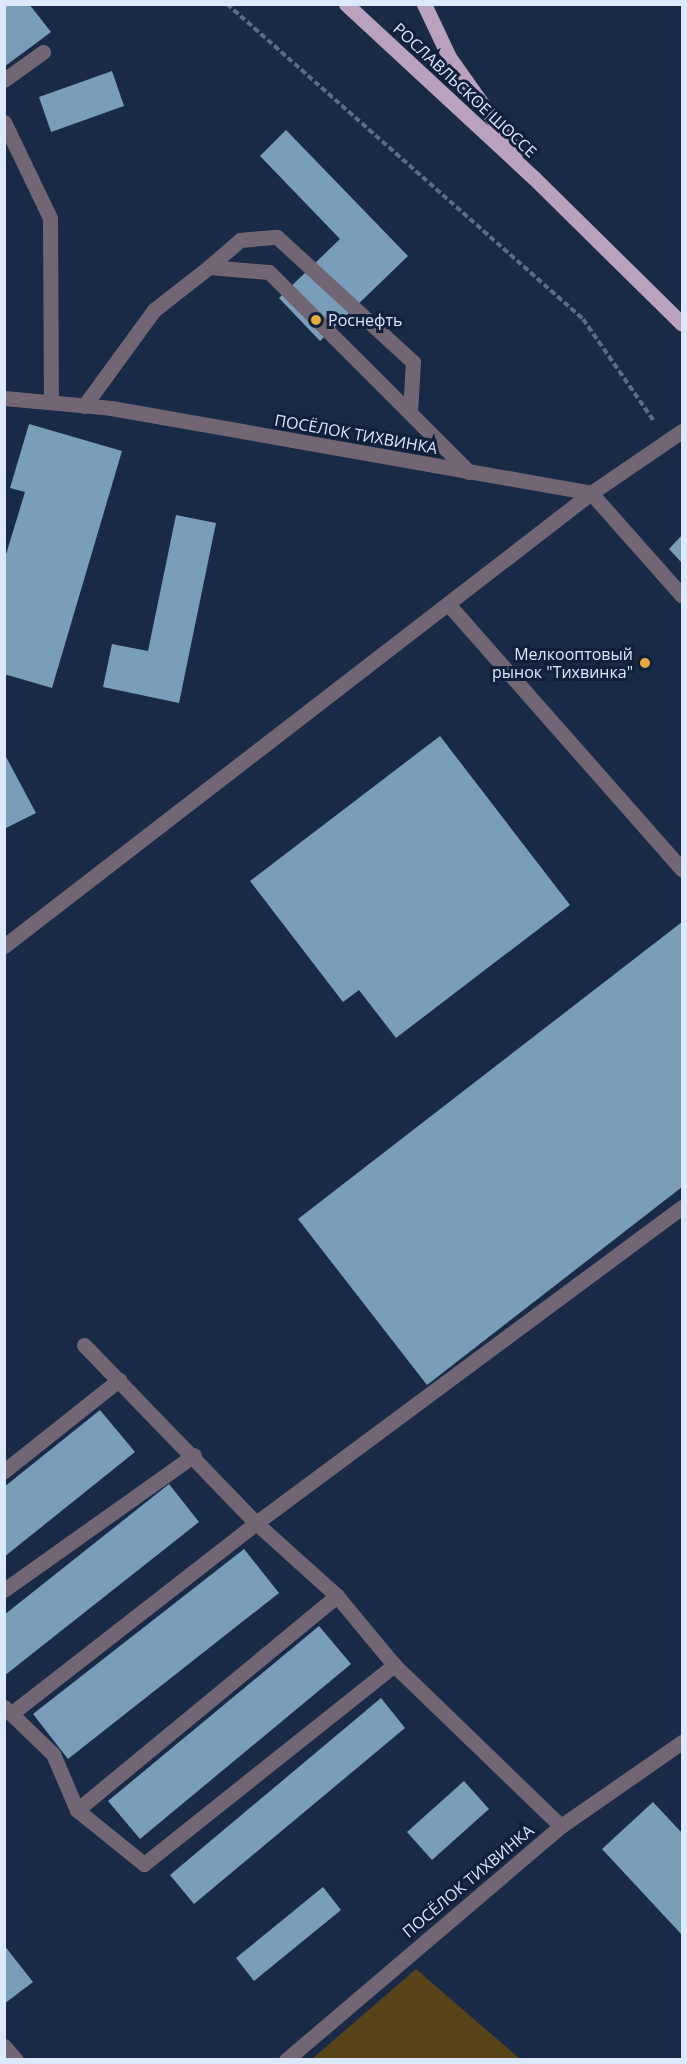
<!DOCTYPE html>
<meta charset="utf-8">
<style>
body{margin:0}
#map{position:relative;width:687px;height:2064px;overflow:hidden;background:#192a47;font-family:"Open Sans",sans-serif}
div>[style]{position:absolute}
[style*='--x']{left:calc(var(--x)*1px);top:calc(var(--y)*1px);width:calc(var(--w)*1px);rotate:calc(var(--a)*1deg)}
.green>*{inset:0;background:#594319}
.building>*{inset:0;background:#799eb9}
.path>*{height:4px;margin-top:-2px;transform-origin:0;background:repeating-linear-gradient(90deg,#5c6c85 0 6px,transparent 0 9px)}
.lane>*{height:15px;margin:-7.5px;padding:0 7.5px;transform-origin:7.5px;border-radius:7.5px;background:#726674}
.street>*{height:15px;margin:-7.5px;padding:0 7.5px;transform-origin:7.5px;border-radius:7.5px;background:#726674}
.primary>*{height:15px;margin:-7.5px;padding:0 7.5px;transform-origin:7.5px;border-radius:7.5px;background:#baa1be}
.dots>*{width:16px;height:16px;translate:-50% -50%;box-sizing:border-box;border:3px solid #10203c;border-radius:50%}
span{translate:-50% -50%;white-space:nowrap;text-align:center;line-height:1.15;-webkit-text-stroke:6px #10203c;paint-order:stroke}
.street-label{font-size:16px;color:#dce8fb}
.poi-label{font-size:16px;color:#dce8fb}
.left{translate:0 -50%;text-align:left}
.right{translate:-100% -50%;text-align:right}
.frame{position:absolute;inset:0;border:6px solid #dce8fb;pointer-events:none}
</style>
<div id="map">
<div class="green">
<div style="clip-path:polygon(416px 1969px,520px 2059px,312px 2059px)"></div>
</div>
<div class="building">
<div style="clip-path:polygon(4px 4px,29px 4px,51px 32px,4px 67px)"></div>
<div style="clip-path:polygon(112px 71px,124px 106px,51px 132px,39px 97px)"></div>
<div style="clip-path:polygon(286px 130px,408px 256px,320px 341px,279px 298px,340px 239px,260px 156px)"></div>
<div style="clip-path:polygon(29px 424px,122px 451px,52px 688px,4px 674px,4px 561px,25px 492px,10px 488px)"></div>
<div style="clip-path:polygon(176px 515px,216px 523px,179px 703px,103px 687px,112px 644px,148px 651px)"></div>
<div style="clip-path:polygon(682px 535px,682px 563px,669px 549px)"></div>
<div style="clip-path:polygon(440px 736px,570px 905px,396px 1038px,359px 990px,343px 1002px,250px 881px)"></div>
<div style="clip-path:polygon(4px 753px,36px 813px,4px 829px)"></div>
<div style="clip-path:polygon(682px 922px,682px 1187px,427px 1385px,298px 1219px)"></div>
<div style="clip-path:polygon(100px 1410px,135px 1452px,4px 1557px,4px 1487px)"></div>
<div style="clip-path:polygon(169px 1484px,199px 1522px,4px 1676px,4px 1615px)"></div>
<div style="clip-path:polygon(244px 1549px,279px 1593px,68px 1759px,33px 1714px)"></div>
<div style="clip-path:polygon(319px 1626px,351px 1664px,140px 1839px,108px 1801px)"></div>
<div style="clip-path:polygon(381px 1698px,405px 1728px,194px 1904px,170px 1875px)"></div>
<div style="clip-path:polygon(464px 1781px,489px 1809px,432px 1860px,407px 1832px)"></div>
<div style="clip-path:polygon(653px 1802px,682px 1833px,682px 1935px,602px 1849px)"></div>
<div style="clip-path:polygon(323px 1887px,341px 1910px,254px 1981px,236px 1958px)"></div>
<div style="clip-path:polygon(4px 1945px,33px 1982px,4px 2004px)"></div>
</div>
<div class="path">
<div style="--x:227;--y:4;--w:475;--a:41.5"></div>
<div style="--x:583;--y:319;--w:124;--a:55.2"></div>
</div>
<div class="lane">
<div style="--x:4;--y:80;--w:48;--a:-35.7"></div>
<div style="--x:4;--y:122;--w:106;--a:64.4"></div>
<div style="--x:50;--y:218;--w:184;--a:89.7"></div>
<div style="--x:209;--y:267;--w:41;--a:-41.1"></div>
<div style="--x:240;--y:240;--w:37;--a:-5"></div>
<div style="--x:277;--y:237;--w:185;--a:42.6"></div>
<div style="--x:413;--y:362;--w:51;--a:93.4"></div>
<div style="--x:84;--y:406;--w:119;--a:-53.9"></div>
<div style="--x:154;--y:310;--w:70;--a:-38"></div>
<div style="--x:209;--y:267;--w:60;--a:4.8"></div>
<div style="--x:269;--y:272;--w:283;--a:45"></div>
<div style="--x:591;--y:493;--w:137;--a:48.5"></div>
<div style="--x:448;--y:604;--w:354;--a:48.6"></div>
<div style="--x:256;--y:1523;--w:530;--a:-36.57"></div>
</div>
<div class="street">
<div style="--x:4;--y:398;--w:107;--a:5.3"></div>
<div style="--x:111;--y:408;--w:487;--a:10"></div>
<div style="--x:591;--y:493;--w:110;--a:-34.3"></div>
<div style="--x:4;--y:946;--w:741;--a:-37.66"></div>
<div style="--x:84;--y:1345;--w:248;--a:46"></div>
<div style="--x:256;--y:1523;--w:109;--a:42"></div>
<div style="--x:337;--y:1596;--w:89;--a:50.4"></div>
<div style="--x:394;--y:1665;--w:232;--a:44"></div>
<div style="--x:4;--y:1471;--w:147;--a:-38.4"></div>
<div style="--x:4;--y:1590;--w:233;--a:-35.4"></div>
<div style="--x:4;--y:1707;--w:68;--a:43.8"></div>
<div style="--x:53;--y:1754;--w:61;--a:66.8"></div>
<div style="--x:77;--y:1810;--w:86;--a:38.9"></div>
<div style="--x:144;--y:1864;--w:320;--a:-38.5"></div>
<div style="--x:12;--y:1713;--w:309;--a:-37.9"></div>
<div style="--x:77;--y:1810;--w:337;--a:-39.5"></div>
<div style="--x:4;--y:2046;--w:18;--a:49"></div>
<div style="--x:286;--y:2060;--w:361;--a:-40.4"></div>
<div style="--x:561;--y:1826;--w:147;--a:-34.8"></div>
</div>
<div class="primary">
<div style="--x:346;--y:4;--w:255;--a:42.8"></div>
<div style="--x:533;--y:177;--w:209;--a:44.6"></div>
<div style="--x:424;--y:4;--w:59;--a:64.7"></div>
<div style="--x:449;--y:57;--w:116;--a:54.8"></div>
</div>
<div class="dots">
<div style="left:316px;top:320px;background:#e6ac36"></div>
<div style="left:645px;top:663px;background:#e6ac36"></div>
</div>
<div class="street-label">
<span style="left:465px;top:90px;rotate:43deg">РОСЛАВЛЬСКОЕ ШОССЕ</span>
<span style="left:356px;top:434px;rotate:10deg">ПОСЁЛОК ТИХВИНКА</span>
<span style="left:468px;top:1881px;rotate:-40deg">ПОСЁЛОК ТИХВИНКА</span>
</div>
<div class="poi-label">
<span class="left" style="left:328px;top:320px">Роснефть</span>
<span class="right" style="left:633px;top:663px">Мелкооптовый<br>рынок "Тихвинка"</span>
</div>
<div class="frame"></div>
</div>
